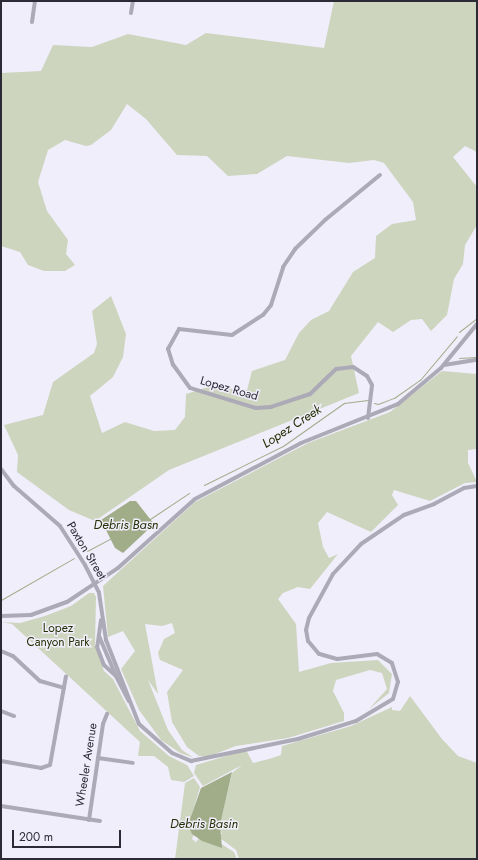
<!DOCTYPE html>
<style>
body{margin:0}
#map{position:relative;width:478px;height:860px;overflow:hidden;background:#f0eefb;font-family:Jost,sans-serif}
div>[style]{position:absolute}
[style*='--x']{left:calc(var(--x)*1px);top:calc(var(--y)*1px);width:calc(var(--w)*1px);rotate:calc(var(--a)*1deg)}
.green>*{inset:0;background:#cdd5be}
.water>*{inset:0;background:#a1ac89}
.stream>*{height:1px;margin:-0.5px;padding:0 0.5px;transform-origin:0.5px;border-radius:0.5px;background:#a1ac89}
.street>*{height:4px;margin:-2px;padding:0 2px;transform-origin:2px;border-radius:2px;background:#acaab7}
span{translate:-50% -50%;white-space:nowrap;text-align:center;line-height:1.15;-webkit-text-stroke:3px #f0eefb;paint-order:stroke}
.street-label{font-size:12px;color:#2c2a35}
.park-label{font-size:12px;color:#263005}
.water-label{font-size:13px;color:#252f04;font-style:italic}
.frame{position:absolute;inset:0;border:2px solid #2c2a35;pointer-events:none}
.scale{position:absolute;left:12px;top:830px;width:109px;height:18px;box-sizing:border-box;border:2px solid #2c2a35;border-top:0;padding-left:5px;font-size:12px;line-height:14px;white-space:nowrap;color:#2c2a35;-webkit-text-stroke:3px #f0eefb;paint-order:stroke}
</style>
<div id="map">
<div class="green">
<div style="clip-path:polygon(334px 1px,477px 1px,477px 152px,465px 146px,453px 157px,477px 187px,477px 225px,465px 245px,463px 264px,454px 279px,447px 315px,431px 331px,422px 319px,411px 320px,393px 332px,378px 322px,351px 356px,359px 393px,169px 470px,95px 521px,69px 510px,17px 472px,18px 455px,4px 425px,43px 415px,53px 382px,94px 353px,97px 344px,92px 311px,111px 296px,126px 334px,123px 357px,113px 377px,90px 396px,102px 433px,125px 422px,154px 431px,175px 430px,185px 417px,186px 394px,208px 387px,247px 390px,252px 371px,285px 360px,299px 333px,311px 320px,329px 311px,353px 272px,375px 258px,376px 236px,392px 224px,416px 220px,413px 202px,384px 163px,374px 160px,349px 163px,287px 156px,257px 174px,228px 176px,207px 156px,177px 155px,146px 119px,127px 104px,111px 130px,91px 145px,86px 146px,65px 140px,48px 150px,38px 182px,47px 211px,68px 240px,66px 254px,75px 265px,65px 271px,44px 271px,28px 265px,20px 252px,1px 246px,1px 73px,41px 71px,53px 45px,92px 47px,128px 34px,186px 45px,206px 33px,324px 48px)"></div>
<div style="clip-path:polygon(442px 371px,477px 374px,477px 449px,468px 450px,468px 463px,477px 482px,465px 483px,430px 501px,394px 490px,392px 495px,398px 505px,371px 532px,327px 512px,318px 523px,323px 547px,329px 558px,338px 554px,310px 589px,298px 587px,283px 593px,278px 599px,296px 624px,299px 672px,331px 663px,378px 660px,392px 674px,389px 693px,369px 709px,387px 689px,382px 673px,370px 670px,336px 680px,333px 691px,344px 713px,344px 721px,288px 738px,236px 746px,210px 756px,199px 756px,187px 747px,172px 722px,167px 692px,183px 670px,160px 660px,158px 653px,164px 639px,175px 633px,172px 623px,162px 626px,145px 624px,158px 694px,148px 680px,168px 730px,182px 750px,194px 758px,180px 753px,161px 740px,139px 710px,121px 669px,135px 651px,123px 631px,108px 637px,103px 586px,195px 502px,308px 443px,390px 412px)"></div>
<div style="clip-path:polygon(89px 593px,94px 593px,96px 597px,95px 645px,104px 671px,113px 679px,140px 731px,169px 756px,187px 765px,194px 776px,184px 782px,171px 780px,168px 767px,154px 756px,138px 756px,140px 742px,12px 624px,1px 622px,20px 623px,45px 616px,71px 606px)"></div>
<div style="clip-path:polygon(410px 696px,442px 739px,458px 756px,477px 763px,477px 859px,239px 859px,236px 850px,217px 836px,222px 834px,219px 828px,232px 773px,242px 765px,203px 786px,194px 773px,196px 765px,246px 750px,253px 763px,269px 759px,281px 755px,282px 746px,351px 726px,392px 707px,392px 710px,400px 711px)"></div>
<div style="clip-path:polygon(194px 778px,200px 787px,190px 821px,195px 831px,192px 839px,196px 842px,204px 833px,234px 852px,237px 859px,175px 859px,185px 783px)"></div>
</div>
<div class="water">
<div style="clip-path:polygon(130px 501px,136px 501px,154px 524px,123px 553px,115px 548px,101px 520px)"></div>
<div style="clip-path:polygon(232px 772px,220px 825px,222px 848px,202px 841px,192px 834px,188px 825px,201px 788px)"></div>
</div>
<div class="stream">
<div style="--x:459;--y:332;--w:23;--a:-38"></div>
<div style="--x:459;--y:358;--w:18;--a:-3"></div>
<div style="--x:374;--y:403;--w:4;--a:14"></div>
<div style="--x:378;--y:404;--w:17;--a:-21"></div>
<div style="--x:394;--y:398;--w:32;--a:-35"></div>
<div style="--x:420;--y:380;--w:57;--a:-49.9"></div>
<div style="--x:204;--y:485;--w:88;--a:-26.3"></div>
<div style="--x:283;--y:446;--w:75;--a:-35.2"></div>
<div style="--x:344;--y:403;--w:24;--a:-7"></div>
<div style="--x:150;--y:519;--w:47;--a:-33.7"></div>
<div style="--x:87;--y:551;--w:27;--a:-28"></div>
<div style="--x:1;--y:600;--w:84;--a:-29.9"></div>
</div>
<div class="street">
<div style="--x:131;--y:13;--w:12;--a:-81"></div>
<div style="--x:32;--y:22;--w:21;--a:-82"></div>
<div style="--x:444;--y:365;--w:33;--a:-9"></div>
<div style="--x:368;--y:418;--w:33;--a:-83"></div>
<div style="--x:372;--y:385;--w:10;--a:-119"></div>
<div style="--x:367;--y:376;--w:17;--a:-147"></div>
<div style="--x:353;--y:367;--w:17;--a:173"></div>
<div style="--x:336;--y:369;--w:36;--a:136"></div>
<div style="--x:310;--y:394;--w:41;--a:161.6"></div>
<div style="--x:271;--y:407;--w:15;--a:176"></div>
<div style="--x:256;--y:408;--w:69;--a:-163.1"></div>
<div style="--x:190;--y:388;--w:29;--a:-126"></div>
<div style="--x:173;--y:365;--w:17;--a:-107"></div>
<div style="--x:168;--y:349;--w:23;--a:-61"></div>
<div style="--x:179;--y:329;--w:53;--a:6.5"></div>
<div style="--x:232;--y:335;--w:37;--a:-33"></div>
<div style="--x:263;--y:315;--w:13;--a:-51"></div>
<div style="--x:271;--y:305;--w:40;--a:-72"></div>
<div style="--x:283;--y:267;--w:22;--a:-56"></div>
<div style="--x:295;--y:249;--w:42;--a:-44"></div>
<div style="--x:325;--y:220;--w:71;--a:-39.3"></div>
<div style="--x:1;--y:469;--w:21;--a:53"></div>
<div style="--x:14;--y:486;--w:61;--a:41"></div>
<div style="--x:60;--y:526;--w:46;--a:57.3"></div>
<div style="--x:85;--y:565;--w:31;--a:63"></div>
<div style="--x:99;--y:593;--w:48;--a:81.5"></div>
<div style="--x:106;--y:640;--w:90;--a:68.6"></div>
<div style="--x:139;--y:724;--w:44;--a:41.3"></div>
<div style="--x:172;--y:753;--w:21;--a:23"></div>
<div style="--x:191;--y:761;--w:109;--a:-11.6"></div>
<div style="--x:298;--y:739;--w:61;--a:-17.2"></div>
<div style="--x:356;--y:721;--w:43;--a:-30.7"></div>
<div style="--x:393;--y:699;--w:18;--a:-74"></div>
<div style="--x:398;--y:682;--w:20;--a:-108"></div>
<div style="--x:392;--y:663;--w:17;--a:-149"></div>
<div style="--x:377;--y:654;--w:40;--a:172.9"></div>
<div style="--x:337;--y:659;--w:19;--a:-164"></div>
<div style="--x:319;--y:654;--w:17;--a:-130"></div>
<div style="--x:308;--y:641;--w:11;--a:-100"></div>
<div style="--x:306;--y:630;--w:12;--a:-76"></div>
<div style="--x:309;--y:618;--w:50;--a:-61.4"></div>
<div style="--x:333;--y:574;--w:41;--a:-47"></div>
<div style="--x:361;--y:544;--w:52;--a:-34"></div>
<div style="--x:404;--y:515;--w:32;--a:-20"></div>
<div style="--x:434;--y:504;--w:34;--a:-28"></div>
<div style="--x:464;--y:488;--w:13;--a:-9"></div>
<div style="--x:1;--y:616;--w:30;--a:-2"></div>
<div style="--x:31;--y:615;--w:38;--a:-20"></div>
<div style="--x:67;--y:602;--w:61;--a:-33.7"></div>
<div style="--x:118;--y:568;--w:103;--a:-41.9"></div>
<div style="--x:195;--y:499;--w:120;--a:-27.8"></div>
<div style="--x:301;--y:443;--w:105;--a:-21.9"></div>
<div style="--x:398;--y:404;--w:56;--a:-39.9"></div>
<div style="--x:441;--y:368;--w:57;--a:-50.7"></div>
<div style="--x:101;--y:620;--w:27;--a:98"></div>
<div style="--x:97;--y:647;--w:19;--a:69"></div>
<div style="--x:104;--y:665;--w:16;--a:43"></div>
<div style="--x:116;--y:676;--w:28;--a:63"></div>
<div style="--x:99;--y:636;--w:43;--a:67"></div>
<div style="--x:1;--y:651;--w:13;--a:23"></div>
<div style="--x:13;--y:656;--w:37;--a:43"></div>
<div style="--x:40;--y:681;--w:25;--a:16"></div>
<div style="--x:1;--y:711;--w:14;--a:21"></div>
<div style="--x:98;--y:758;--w:35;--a:8"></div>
<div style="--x:1;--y:761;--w:41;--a:9.9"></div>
<div style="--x:41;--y:768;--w:9;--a:-18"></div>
<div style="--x:50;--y:765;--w:90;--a:-79.8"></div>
<div style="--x:1;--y:806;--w:100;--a:8.6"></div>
<div style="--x:89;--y:820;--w:97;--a:-81.7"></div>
<div style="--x:103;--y:724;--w:11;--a:-68"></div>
</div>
<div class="street-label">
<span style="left:229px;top:389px;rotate:16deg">Lopez Road</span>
<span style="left:86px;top:551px;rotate:59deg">Paxton Street</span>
<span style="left:87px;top:765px;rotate:-81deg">Wheeler Avenue</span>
</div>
<div class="park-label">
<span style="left:58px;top:636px">Lopez<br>Canyon Park</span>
</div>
<div class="water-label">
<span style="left:292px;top:427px;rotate:-33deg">Lopez Creek</span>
<span style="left:126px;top:525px">Debris Basn</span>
<span style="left:204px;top:824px">Debris Basin</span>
</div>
<div class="frame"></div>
<div class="scale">200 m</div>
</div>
